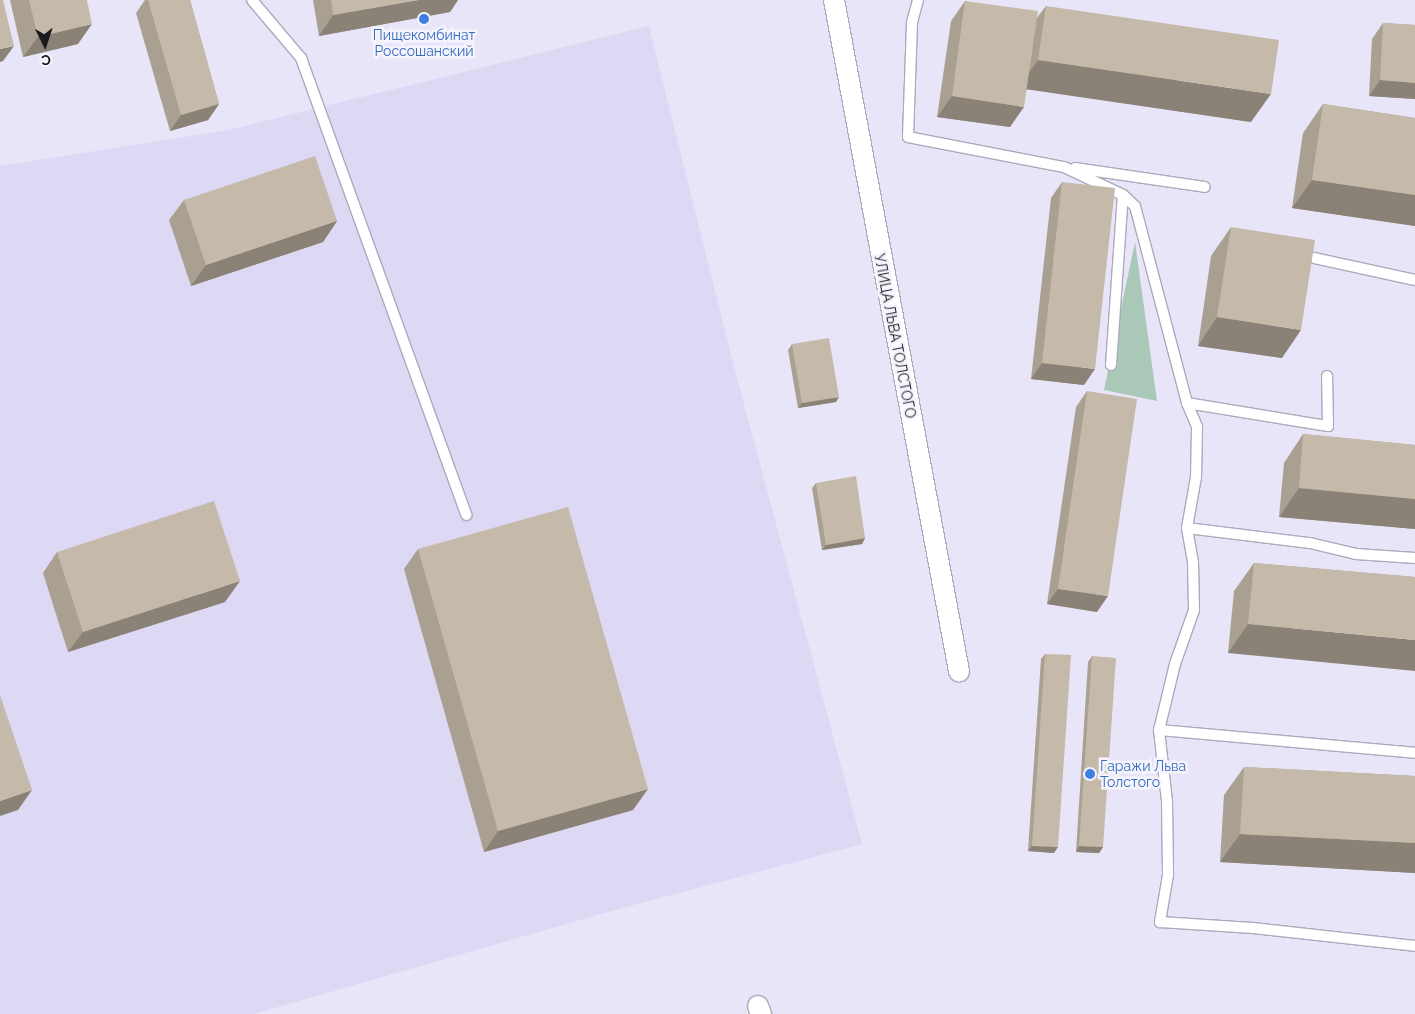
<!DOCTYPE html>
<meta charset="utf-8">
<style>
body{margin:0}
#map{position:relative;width:1415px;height:1014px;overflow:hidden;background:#e8e5f9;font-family:Raleway,sans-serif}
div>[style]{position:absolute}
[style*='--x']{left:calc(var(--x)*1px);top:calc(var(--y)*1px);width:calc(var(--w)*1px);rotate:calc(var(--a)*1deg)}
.built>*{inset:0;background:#ddd8f3}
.green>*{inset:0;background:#a9c8b7}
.roads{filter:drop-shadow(1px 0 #aca9bc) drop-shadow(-1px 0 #aca9bc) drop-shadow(0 1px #aca9bc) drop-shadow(0 -1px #aca9bc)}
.lane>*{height:10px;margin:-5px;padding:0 5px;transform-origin:5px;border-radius:5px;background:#fff}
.street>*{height:20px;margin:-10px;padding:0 10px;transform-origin:10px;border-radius:10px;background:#fff}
.wall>*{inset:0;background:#a9a091}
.shaded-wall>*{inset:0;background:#8a8276}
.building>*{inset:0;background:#c5baa9}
.dots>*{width:14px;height:14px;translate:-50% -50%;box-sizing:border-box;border:2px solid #f5f4fc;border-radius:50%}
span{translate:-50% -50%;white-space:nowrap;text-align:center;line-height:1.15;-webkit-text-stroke:5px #f5f4fc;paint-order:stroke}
.shop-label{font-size:14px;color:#366cbe}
.left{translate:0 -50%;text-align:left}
.street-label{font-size:14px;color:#1a1920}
.north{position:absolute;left:20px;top:20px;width:50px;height:50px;-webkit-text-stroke:4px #f5f4fc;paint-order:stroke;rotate:176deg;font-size:14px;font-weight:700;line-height:20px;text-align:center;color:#1a1920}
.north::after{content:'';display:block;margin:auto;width:18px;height:22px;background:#1a1920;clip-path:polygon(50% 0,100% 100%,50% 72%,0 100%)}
</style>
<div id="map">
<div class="built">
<div style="clip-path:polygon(649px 26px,738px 382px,862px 844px,604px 913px,254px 1014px,0 1014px,0 166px,229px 130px)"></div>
</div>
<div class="green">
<div style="clip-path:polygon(1135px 242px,1157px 401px,1104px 390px)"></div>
</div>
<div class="roads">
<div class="lane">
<div style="--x:252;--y:0;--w:76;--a:49.8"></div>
<div style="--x:301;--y:58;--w:486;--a:70.1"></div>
<div style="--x:918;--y:0;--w:24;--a:105"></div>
<div style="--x:912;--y:23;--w:114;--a:92"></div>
<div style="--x:908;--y:137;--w:159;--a:10.9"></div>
<div style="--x:1064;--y:167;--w:65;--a:25.4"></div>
<div style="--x:1123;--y:195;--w:16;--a:43"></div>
<div style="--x:1135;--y:206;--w:204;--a:75.2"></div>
<div style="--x:1187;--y:403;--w:26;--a:67"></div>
<div style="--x:1197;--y:427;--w:50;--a:91.1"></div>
<div style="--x:1196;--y:477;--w:52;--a:100"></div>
<div style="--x:1187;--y:528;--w:35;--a:80"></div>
<div style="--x:1193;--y:562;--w:48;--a:88.8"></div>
<div style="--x:1194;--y:610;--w:57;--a:109.4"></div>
<div style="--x:1175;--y:664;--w:68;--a:103.6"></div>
<div style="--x:1159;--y:730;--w:257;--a:5.1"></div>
<div style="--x:1075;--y:168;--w:131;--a:8.3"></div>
<div style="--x:1314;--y:258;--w:103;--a:12.3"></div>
<div style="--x:1111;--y:365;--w:170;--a:-86"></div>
<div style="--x:1187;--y:403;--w:143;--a:9.3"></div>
<div style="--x:1328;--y:426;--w:50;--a:-91.1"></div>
<div style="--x:1187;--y:528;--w:124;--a:7"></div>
<div style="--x:1310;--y:543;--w:47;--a:13.4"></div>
<div style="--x:1356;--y:554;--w:59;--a:3.9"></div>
<div style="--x:1159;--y:730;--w:71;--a:83.6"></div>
<div style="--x:1167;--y:801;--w:74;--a:89.2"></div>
<div style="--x:1168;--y:875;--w:48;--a:99.7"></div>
<div style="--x:1160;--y:922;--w:93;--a:3.7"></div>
<div style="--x:1253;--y:928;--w:163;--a:6.3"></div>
</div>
<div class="street">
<div style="--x:834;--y:0;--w:683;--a:79.45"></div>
<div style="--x:758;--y:1006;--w:9;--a:69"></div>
</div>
</div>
<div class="wall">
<div style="clip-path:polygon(10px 0,87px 0,78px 44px,23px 57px)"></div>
<div style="clip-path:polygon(145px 0,190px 0,219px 104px,208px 120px,170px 131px,136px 13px)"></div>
<div style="clip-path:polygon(313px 0,458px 0,450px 12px,319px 36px)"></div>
<div style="clip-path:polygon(965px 1px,1036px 19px,1046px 6px,1251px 122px,1027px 89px,1010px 127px,937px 117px,951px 21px)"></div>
<div style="clip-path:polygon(1383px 23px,1415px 25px,1415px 99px,1369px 96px,1372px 39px)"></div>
<div style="clip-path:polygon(1323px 104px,1415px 118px,1415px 226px,1292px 208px,1303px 133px)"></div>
<div style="clip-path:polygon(1062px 182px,1084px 385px,1031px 379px,1051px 198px)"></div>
<div style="clip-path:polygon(184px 200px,337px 221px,323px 242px,191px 286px,169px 220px)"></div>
<div style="clip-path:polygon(1231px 227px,1282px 358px,1198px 346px,1211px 256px)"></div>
<div style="clip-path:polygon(792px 344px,836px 402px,798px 408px,788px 350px)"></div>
<div style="clip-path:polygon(1087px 391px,1097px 612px,1047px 604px,1076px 407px)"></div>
<div style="clip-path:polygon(1303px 434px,1415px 445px,1415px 529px,1279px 517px,1284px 463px)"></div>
<div style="clip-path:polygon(816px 483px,865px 538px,862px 544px,822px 550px,812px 488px)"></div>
<div style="clip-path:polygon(418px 549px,633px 810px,484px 852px,404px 569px)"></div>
<div style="clip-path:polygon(57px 552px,225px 602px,68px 652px,43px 573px)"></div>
<div style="clip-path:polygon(1254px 563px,1415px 577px,1228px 653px,1234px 591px)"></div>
<div style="clip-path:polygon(1045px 654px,1054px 853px,1028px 851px,1041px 659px)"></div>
<div style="clip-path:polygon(1092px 656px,1103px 847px,1099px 853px,1076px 852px,1088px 662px)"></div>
<div style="clip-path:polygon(1244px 767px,1415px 776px,1415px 873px,1220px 862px,1224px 795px)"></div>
</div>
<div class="shaded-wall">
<div style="clip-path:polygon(419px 0,458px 0,450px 12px,319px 36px,333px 15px)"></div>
<div style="clip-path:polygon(92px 24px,78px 44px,23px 57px,38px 37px)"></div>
<div style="clip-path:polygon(14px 46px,3px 61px,0 62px,0 49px)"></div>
<div style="clip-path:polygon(1038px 60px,1271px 94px,1251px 122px,1018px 88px)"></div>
<div style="clip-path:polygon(1380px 80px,1415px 83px,1415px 99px,1369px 96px)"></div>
<div style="clip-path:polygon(952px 96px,1024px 107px,1010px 127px,937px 117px)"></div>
<div style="clip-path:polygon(219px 104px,208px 120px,170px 131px,181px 115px)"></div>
<div style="clip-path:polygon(1312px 180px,1415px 195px,1415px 226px,1292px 208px)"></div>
<div style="clip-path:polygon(337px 221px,323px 242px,191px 286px,206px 265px)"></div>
<div style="clip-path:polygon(1217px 317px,1301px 330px,1282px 358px,1198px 346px)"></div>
<div style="clip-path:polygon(1042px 363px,1095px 369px,1084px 385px,1031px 379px)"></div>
<div style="clip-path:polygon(839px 397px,836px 402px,798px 408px,802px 403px)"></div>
<div style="clip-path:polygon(1299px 488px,1415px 499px,1415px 529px,1279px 517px)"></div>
<div style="clip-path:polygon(865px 538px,862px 544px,822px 550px,826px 545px)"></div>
<div style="clip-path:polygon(240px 581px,225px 602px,68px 652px,83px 632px)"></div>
<div style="clip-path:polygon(1058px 589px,1108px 596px,1097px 612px,1047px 604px)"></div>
<div style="clip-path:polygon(1248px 624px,1415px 640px,1415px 671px,1228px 653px)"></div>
<div style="clip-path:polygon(648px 789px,633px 810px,484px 852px,498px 831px)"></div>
<div style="clip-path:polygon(32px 790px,18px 810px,0 816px,0 801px)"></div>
<div style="clip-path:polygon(1240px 834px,1415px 843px,1415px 873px,1220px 862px)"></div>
<div style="clip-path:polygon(1032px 846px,1058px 847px,1054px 853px,1028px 851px)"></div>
<div style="clip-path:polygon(1079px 846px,1103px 847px,1099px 853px,1076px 852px)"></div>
</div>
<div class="building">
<div style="clip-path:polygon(0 0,3px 0,14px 46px,0 49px)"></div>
<div style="clip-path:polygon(29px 0,87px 0,92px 24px,38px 37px)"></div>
<div style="clip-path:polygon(148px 0,190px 0,219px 104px,181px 115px)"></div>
<div style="clip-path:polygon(331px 0,419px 0,333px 15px)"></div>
<div style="clip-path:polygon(965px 1px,1038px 11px,1024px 107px,952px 96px)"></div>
<div style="clip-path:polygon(1046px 6px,1279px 40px,1271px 94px,1038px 60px)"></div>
<div style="clip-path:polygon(1383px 23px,1415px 25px,1415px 83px,1380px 80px)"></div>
<div style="clip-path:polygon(1323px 104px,1415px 118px,1415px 195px,1312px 180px)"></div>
<div style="clip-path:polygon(315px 156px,337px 221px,206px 265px,184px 200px)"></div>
<div style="clip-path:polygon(1062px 182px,1115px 188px,1095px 369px,1042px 363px)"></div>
<div style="clip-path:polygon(1231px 227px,1315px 240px,1301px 330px,1217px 317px)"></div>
<div style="clip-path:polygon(829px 338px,839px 397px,802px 403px,792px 344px)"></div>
<div style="clip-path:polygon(1087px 391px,1137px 399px,1108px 596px,1058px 589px)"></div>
<div style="clip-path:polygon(1303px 434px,1415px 445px,1415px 499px,1299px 488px)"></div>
<div style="clip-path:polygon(856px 476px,865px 538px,826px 545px,816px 483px)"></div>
<div style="clip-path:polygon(214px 501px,240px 581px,83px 632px,57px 552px)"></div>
<div style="clip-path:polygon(568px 507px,648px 789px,498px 831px,418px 549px)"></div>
<div style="clip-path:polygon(1254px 563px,1415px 577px,1415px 640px,1248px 624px)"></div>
<div style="clip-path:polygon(1045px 654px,1071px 655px,1058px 847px,1032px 846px)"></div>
<div style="clip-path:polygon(1092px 656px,1116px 658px,1103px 847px,1079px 846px)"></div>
<div style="clip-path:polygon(0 695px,32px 790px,0 801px)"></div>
<div style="clip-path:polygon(1244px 767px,1415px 776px,1415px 843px,1240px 834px)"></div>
</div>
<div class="dots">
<div style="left:424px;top:19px;background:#3f7fe0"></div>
<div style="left:1090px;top:774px;background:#3f7fe0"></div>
</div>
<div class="shop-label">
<span style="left:424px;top:43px">Пищекомбинат<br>Россошанский</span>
<span class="left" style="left:1100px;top:774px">Гаражи Льва<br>Толстого</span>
</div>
<div class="street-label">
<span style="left:895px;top:336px;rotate:79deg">УЛИЦА ЛЬВА ТОЛСТОГО</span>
</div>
<div class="north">С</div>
</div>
